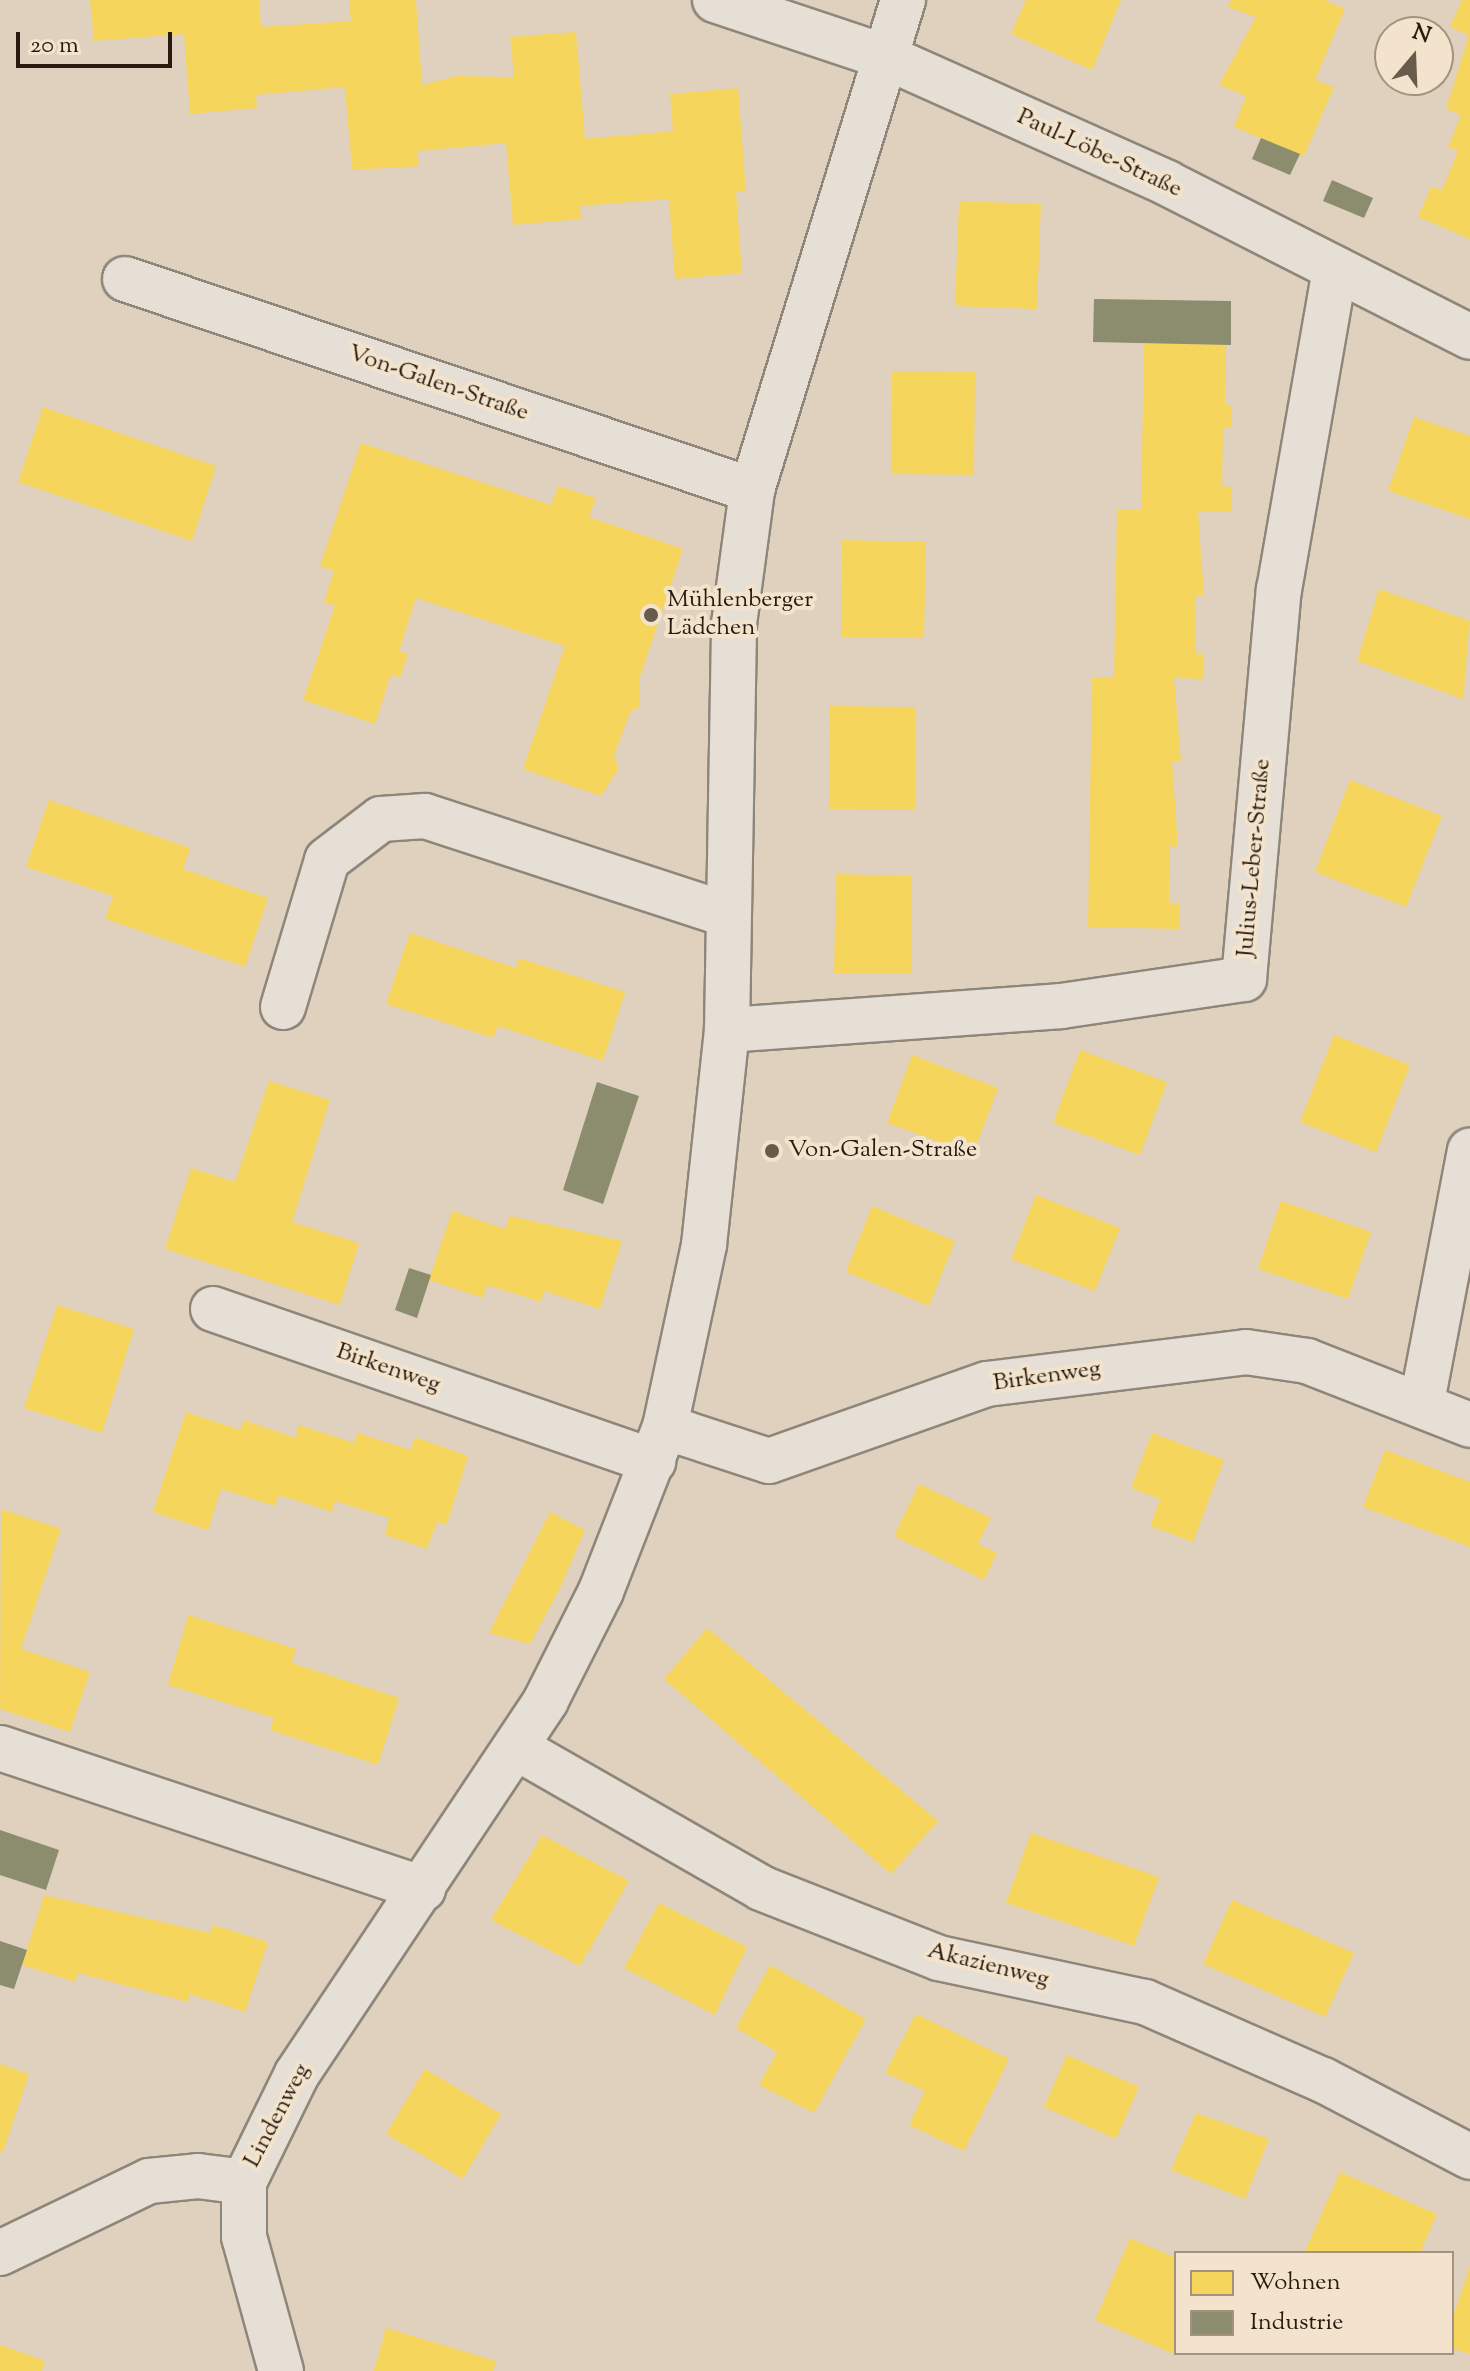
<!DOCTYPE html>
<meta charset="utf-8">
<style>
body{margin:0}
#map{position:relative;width:1470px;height:2371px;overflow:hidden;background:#dfd1be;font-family:"Sorts Mill Goudy",serif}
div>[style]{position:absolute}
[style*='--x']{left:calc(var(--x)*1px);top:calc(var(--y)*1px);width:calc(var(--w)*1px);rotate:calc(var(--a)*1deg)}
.homes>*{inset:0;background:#f6d55c}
.industry>*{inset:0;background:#8c8c6e}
.roads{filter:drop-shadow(2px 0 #8f867a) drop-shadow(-2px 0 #8f867a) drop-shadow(0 2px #8f867a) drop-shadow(0 -2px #8f867a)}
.minor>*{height:44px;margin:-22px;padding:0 22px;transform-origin:22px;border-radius:22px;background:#e5dfd5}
.dots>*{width:22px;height:22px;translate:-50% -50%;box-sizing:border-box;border:4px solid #f3e3cc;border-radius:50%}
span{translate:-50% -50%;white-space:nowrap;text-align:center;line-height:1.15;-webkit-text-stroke:8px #f3e3cc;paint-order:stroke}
.street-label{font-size:24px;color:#271b0f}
.poi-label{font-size:24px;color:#271b0f}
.left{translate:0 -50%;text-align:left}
.legend{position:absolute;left:1174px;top:2251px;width:280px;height:104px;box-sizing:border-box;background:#f3e3cc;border:2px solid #a19380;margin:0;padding:10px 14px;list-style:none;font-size:24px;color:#271b0f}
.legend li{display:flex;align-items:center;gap:16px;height:40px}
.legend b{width:40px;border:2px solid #a19380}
.north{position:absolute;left:1374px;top:16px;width:80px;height:80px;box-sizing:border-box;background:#f3e3cc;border:2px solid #a19380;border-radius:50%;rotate:19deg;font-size:22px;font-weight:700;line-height:32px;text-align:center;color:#271b0f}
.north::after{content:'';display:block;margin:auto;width:28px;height:36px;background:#675b4c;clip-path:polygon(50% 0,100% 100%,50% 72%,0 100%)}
.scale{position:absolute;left:16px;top:32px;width:156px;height:36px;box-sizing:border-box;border:4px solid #271b0f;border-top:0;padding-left:10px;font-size:24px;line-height:28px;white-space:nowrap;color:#271b0f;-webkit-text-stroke:6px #f3e3cc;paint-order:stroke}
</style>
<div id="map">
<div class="homes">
<div style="clip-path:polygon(90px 0,259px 0,261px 27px,351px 21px,349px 0,416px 0,422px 85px,456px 76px,514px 77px,510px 37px,576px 32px,585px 139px,673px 131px,670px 94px,738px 88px,746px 191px,736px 191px,742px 273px,675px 279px,669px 199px,580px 206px,581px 219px,513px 225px,506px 143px,417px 151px,419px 166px,352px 170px,345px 87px,256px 95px,257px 108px,190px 114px,184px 34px,94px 41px)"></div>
<div style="clip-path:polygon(1026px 0,1121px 0,1092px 70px,1011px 34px)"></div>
<div style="clip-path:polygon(1231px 0,1325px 0,1345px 9px,1315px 80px,1334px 87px,1304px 156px,1234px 127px,1246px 96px,1219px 85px,1256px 17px,1228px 7px)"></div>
<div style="clip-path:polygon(1462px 0,1470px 0,1470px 239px,1418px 217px,1431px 187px,1442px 190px,1458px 151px,1448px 147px,1461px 115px,1446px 109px,1469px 35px,1450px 27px)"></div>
<div style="clip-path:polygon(959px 201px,1041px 204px,1037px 309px,955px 306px)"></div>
<div style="clip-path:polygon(1144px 343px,1226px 344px,1225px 405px,1232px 405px,1232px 428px,1223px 428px,1222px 486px,1232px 487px,1232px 512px,1198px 511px,1204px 596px,1196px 595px,1195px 654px,1204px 653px,1204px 679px,1174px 678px,1181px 761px,1172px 761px,1178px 847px,1170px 846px,1169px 904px,1179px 904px,1179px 929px,1088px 927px,1092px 677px,1114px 677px,1117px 510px,1141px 510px)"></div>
<div style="clip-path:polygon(892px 371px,975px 372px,974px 475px,891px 474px)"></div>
<div style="clip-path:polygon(43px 407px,216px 466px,192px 541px,18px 482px)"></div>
<div style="clip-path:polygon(1414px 417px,1470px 436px,1470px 519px,1388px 491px)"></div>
<div style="clip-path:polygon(361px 443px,551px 505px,558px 486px,596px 498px,589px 517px,683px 549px,640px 677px,639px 707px,630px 712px,614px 756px,619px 768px,601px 796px,523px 769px,565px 646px,416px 598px,399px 651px,408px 654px,400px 678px,391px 674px,375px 724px,303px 700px,335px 606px,324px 602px,334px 571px,320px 566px)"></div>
<div style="clip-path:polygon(842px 540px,926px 542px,924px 638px,841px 637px)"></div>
<div style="clip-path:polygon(1379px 589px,1470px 621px,1463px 699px,1357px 661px)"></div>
<div style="clip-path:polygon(830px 706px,916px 707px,915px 810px,829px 809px)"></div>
<div style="clip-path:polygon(1350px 780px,1442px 816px,1406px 907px,1315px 872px)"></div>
<div style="clip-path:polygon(49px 800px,190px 848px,183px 869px,268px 898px,245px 967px,105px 919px,113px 896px,26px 867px)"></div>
<div style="clip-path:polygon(836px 874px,912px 876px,911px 974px,834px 973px)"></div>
<div style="clip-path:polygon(410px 933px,516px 968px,519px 958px,625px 992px,603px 1061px,498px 1026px,493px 1038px,386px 1004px)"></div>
<div style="clip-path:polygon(1334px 1035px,1410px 1065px,1376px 1152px,1300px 1122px)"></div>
<div style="clip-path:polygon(1080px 1050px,1167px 1082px,1140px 1155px,1053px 1123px)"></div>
<div style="clip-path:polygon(912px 1055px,998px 1088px,973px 1154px,887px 1123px)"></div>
<div style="clip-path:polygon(269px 1081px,330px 1100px,292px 1222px,359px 1243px,340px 1305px,165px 1249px,191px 1168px,235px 1182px)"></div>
<div style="clip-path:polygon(1036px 1195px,1120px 1228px,1095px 1291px,1011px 1259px)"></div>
<div style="clip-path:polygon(1281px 1201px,1371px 1232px,1348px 1299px,1258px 1269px)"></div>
<div style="clip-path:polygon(872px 1206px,955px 1241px,929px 1306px,846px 1272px)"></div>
<div style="clip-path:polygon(452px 1211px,505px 1229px,510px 1216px,622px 1241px,600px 1309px,544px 1291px,541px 1302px,487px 1285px,483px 1298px,429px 1280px)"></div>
<div style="clip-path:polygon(57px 1305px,134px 1329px,102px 1433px,24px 1408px)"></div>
<div style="clip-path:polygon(186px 1412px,240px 1430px,244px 1420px,296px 1438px,299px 1425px,354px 1443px,357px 1433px,411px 1450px,415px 1437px,468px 1456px,447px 1524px,437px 1522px,427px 1549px,385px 1535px,389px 1518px,335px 1501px,332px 1512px,279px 1495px,275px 1506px,221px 1489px,208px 1530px,153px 1512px)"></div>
<div style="clip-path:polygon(1152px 1433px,1224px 1460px,1193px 1542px,1150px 1526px,1160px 1499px,1131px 1488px)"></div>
<div style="clip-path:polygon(1385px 1450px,1470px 1482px,1470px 1547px,1363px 1507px)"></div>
<div style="clip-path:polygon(919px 1484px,991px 1518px,978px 1544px,997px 1553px,984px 1580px,894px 1536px)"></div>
<div style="clip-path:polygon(1px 1509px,61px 1529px,21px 1649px,90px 1672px,70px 1732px,0 1709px)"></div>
<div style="clip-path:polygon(550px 1512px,585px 1530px,560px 1588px,530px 1644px,489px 1633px)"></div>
<div style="clip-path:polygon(188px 1615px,296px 1649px,292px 1663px,399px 1698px,378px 1765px,270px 1730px,274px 1718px,168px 1685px)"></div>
<div style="clip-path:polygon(707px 1628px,938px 1821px,891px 1874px,664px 1679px)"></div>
<div style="clip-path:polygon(1031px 1833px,1159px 1877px,1134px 1946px,1006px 1903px)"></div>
<div style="clip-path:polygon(542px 1835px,629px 1881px,580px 1966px,491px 1920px)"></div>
<div style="clip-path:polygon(44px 1895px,210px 1933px,213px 1925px,268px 1942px,245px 2012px,190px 1994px,188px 2002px,78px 1973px,75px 1982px,22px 1965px)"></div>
<div style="clip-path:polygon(1232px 1900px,1354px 1953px,1325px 2017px,1203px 1964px)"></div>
<div style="clip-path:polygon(659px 1903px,747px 1947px,715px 2015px,624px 1968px)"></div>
<div style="clip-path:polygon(770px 1965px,866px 2019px,814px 2113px,759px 2085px,777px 2052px,736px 2028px)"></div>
<div style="clip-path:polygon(916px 2014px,1009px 2059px,964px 2151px,909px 2125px,925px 2091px,885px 2073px)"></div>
<div style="clip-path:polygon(1067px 2055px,1139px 2087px,1116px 2139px,1044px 2107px)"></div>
<div style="clip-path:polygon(0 2064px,29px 2074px,3px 2152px,0 2151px)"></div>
<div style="clip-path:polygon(425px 2069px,501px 2114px,463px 2179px,386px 2134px)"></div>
<div style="clip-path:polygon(1196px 2113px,1269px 2139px,1245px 2199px,1171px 2170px)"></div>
<div style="clip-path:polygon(1340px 2172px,1437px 2214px,1420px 2253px,1304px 2253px)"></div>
<div style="clip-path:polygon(1130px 2238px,1176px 2258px,1176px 2355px,1095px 2320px)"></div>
<div style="clip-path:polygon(1470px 2266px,1470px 2354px,1452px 2348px,1452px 2320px)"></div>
<div style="clip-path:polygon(386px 2328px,496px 2361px,493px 2371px,374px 2371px)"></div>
<div style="clip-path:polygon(0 2345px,45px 2361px,42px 2371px,0 2371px)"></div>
</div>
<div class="industry">
<div style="clip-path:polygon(1261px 138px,1300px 154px,1290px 175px,1252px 159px)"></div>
<div style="clip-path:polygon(1332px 180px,1373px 198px,1364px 218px,1323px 201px)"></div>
<div style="clip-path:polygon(1094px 299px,1231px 301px,1231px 345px,1093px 342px)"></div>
<div style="clip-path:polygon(597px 1082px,639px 1096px,603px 1204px,563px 1190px)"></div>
<div style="clip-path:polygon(409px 1268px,431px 1275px,417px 1318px,395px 1310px)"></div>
<div style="clip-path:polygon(0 1830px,59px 1850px,46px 1890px,0 1875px)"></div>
<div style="clip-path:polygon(0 1941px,27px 1950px,14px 1989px,0 1985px)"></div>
</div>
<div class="roads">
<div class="minor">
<div style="--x:715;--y:0;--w:182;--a:18.5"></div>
<div style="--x:888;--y:58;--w:306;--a:24.1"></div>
<div style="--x:1167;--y:183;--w:340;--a:26.9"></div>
<div style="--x:125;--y:279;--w:662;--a:18.6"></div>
<div style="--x:283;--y:1007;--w:153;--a:-73.3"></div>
<div style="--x:327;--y:860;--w:68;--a:-37.2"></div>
<div style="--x:381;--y:819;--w:44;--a:-3.9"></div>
<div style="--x:425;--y:816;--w:315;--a:18.1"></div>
<div style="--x:727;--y:1030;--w:335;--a:-4.1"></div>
<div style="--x:1061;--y:1006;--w:185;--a:-8.4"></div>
<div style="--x:1244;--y:979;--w:391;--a:-84.9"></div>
<div style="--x:1279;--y:590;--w:326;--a:-80.1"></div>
<div style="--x:213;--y:1309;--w:466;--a:19.1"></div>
<div style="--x:1422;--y:1402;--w:256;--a:-79.2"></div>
<div style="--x:665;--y:1427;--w:109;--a:18.1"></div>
<div style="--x:769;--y:1461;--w:231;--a:-19.5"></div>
<div style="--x:987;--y:1384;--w:261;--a:-7"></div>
<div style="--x:1246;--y:1352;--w:62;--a:8.4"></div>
<div style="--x:1307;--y:1361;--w:175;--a:21.4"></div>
<div style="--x:0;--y:1748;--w:446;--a:18.4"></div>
<div style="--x:517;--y:1748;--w:281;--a:29.8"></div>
<div style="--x:761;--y:1888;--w:191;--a:21.5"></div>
<div style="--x:939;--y:1958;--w:211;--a:12.1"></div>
<div style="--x:1145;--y:2002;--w:194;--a:23.7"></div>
<div style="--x:1323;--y:2080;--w:166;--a:27.6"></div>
<div style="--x:0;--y:2253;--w:165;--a:-25.8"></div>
<div style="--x:149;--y:2181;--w:49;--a:-5.8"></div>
<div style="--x:198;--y:2176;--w:46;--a:7.4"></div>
<div style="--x:281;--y:2371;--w:139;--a:-105.4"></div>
<div style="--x:244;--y:2237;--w:55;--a:-90"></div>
<div style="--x:244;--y:2182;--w:120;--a:-63.9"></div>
<div style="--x:297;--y:2074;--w:449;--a:-56.3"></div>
<div style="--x:546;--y:1700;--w:122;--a:-63.2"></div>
<div style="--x:601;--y:1591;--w:176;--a:-68.7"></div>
<div style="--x:665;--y:1427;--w:186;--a:-77.9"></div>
<div style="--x:704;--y:1245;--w:216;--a:-83.9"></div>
<div style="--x:727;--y:1030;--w:406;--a:-89"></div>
<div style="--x:734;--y:624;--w:135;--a:-82.3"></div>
<div style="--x:752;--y:490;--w:513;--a:-72.87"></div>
</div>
</div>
<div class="dots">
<div style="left:651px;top:615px;background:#675b4c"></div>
<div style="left:772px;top:1151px;background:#675b4c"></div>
</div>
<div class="street-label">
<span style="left:1099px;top:154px;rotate:25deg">Paul-Löbe-Straße</span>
<span style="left:438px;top:384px;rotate:19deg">Von-Galen-Straße</span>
<span style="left:1255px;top:858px;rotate:-85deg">Julius-Leber-Straße</span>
<span style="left:388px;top:1369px;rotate:19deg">Birkenweg</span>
<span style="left:1047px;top:1377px;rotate:-8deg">Birkenweg</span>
<span style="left:988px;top:1966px;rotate:14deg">Akazienweg</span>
<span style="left:278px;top:2116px;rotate:-62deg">Lindenweg</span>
</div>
<div class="poi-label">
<span class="left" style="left:667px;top:615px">Mühlenberger<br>Lädchen</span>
<span class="left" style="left:788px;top:1151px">Von-Galen-Straße</span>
</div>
<ul class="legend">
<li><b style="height:22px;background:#f6d55c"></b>Wohnen</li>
<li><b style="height:22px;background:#8c8c6e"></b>Industrie</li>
</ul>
<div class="north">N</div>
<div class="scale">20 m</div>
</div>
